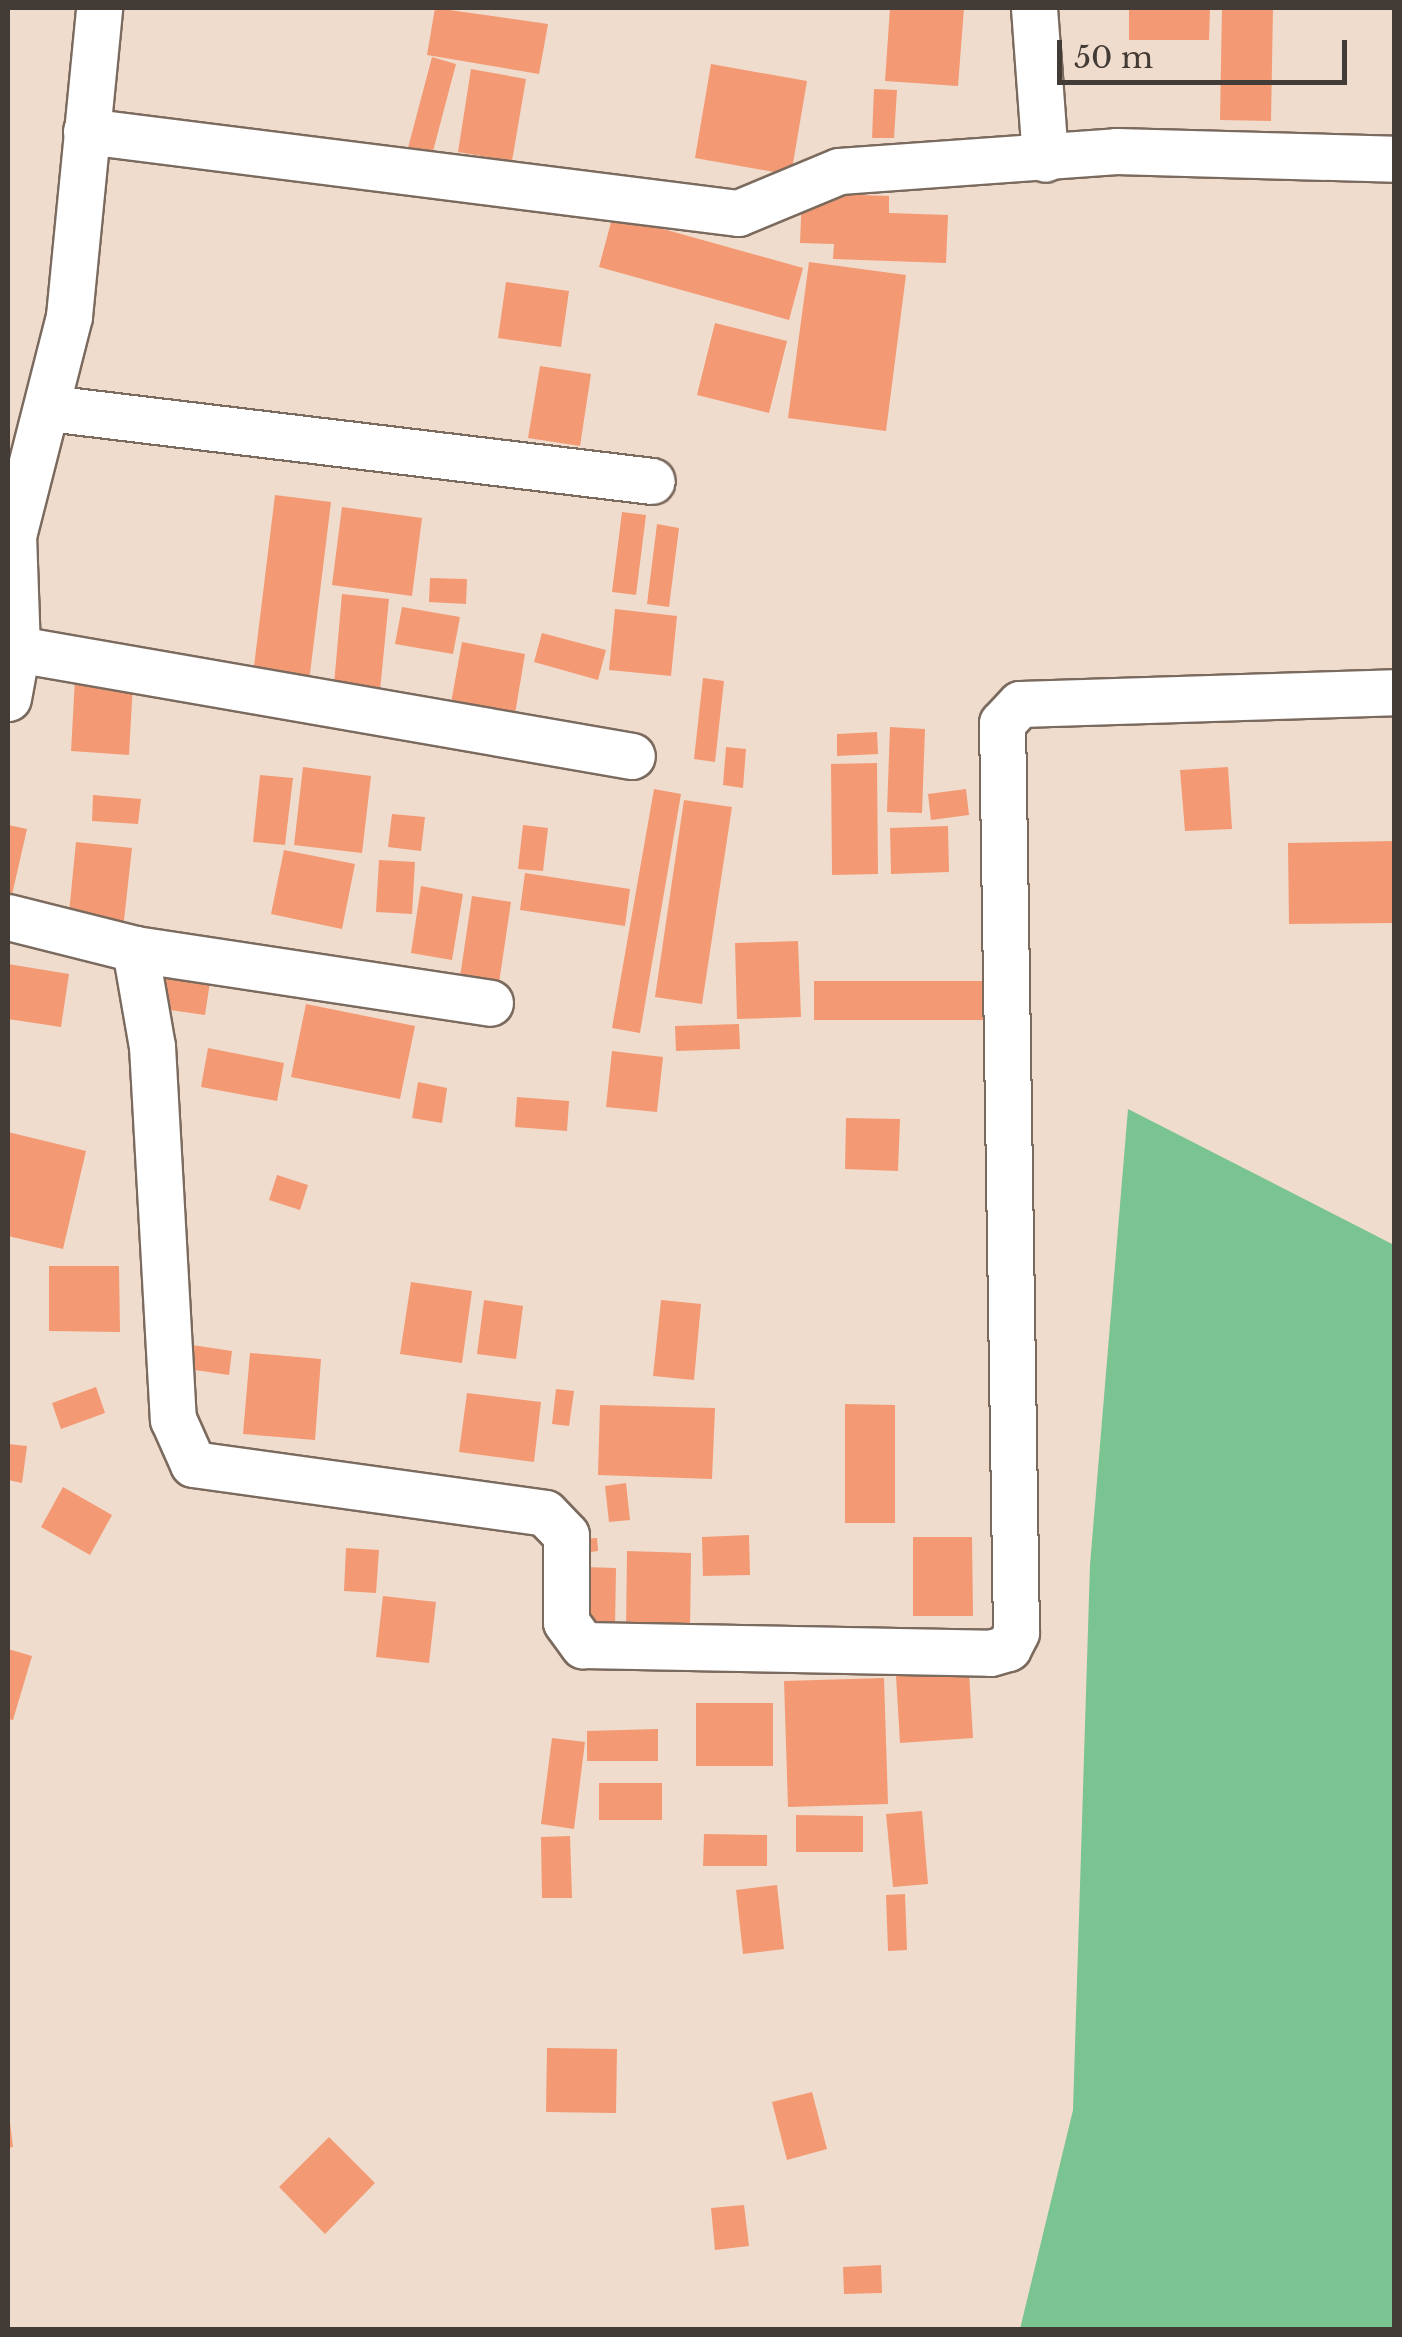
<!DOCTYPE html>
<style>
body{margin:0}
#map{position:relative;width:1402px;height:2337px;overflow:hidden;background:#efdccd;font-family:"Libre Baskerville",serif}
div>[style]{position:absolute}
[style*='--x']{left:calc(var(--x)*1px);top:calc(var(--y)*1px);width:calc(var(--w)*1px);rotate:calc(var(--a)*1deg)}
.green>*{inset:0;background:#79c490}
.building>*{inset:0;background:#f39a74}
.roads{filter:drop-shadow(2px 0 #7b6a5e) drop-shadow(-2px 0 #7b6a5e) drop-shadow(0 2px #7b6a5e) drop-shadow(0 -2px #7b6a5e)}
.street>*{height:45px;margin:-22.5px;padding:0 22.5px;transform-origin:22.5px;border-radius:22.5px;background:#fff}
span{translate:-50% -50%;white-space:nowrap;text-align:center;line-height:1.15;-webkit-text-stroke:9px #efdccd;paint-order:stroke}
.frame{position:absolute;inset:0;border:10px solid #433b35;pointer-events:none}
.scale{position:absolute;left:1057px;top:40px;width:290px;height:45px;box-sizing:border-box;border:5px solid #433b35;border-top:0;padding-left:12px;font-size:30px;line-height:35px;white-space:nowrap;color:#433b35;-webkit-text-stroke:8px #efdccd;paint-order:stroke}
</style>
<div id="map">
<div class="green">
<div style="clip-path:polygon(1128px 1109px,1394px 1245px,1394px 2329px,1020px 2329px,1073px 2110px,1090px 1565px)"></div>
</div>
<div class="building">
<div style="clip-path:polygon(435px 8px,548px 24px,539px 74px,427px 55px)"></div>
<div style="clip-path:polygon(890px 8px,964px 8px,958px 86px,885px 81px)"></div>
<div style="clip-path:polygon(1129px 8px,1210px 8px,1209px 40px,1129px 40px)"></div>
<div style="clip-path:polygon(1222px 8px,1273px 8px,1271px 121px,1220px 120px)"></div>
<div style="clip-path:polygon(432px 57px,456px 64px,432px 155px,408px 148px)"></div>
<div style="clip-path:polygon(711px 64px,807px 81px,791px 175px,695px 158px)"></div>
<div style="clip-path:polygon(471px 69px,526px 79px,512px 161px,458px 152px)"></div>
<div style="clip-path:polygon(874px 89px,897px 90px,894px 138px,872px 138px)"></div>
<div style="clip-path:polygon(802px 193px,889px 196px,889px 213px,948px 215px,946px 263px,833px 259px,834px 244px,800px 243px)"></div>
<div style="clip-path:polygon(613px 215px,803px 268px,789px 320px,599px 267px)"></div>
<div style="clip-path:polygon(809px 262px,906px 275px,886px 431px,788px 418px)"></div>
<div style="clip-path:polygon(506px 282px,569px 291px,561px 347px,498px 338px)"></div>
<div style="clip-path:polygon(715px 323px,787px 341px,769px 413px,697px 395px)"></div>
<div style="clip-path:polygon(540px 366px,591px 374px,580px 446px,528px 438px)"></div>
<div style="clip-path:polygon(275px 495px,331px 502px,307px 698px,251px 691px)"></div>
<div style="clip-path:polygon(342px 507px,422px 518px,412px 596px,332px 585px)"></div>
<div style="clip-path:polygon(622px 512px,646px 515px,636px 595px,612px 592px)"></div>
<div style="clip-path:polygon(657px 524px,679px 528px,669px 607px,647px 604px)"></div>
<div style="clip-path:polygon(430px 578px,467px 579px,466px 604px,429px 602px)"></div>
<div style="clip-path:polygon(342px 594px,389px 599px,378px 711px,332px 707px)"></div>
<div style="clip-path:polygon(402px 607px,460px 617px,453px 654px,395px 644px)"></div>
<div style="clip-path:polygon(615px 609px,677px 616px,671px 676px,609px 670px)"></div>
<div style="clip-path:polygon(542px 633px,606px 650px,598px 680px,534px 662px)"></div>
<div style="clip-path:polygon(462px 642px,525px 654px,515px 714px,451px 703px)"></div>
<div style="clip-path:polygon(703px 678px,724px 681px,715px 762px,694px 759px)"></div>
<div style="clip-path:polygon(75px 679px,133px 683px,129px 755px,71px 751px)"></div>
<div style="clip-path:polygon(890px 727px,925px 729px,922px 813px,887px 812px)"></div>
<div style="clip-path:polygon(877px 732px,878px 754px,837px 756px,837px 734px)"></div>
<div style="clip-path:polygon(726px 747px,746px 749px,743px 788px,723px 785px)"></div>
<div style="clip-path:polygon(877px 763px,878px 874px,832px 875px,831px 764px)"></div>
<div style="clip-path:polygon(303px 767px,371px 776px,362px 853px,294px 845px)"></div>
<div style="clip-path:polygon(1228px 767px,1232px 829px,1185px 831px,1180px 770px)"></div>
<div style="clip-path:polygon(260px 775px,293px 778px,285px 845px,253px 842px)"></div>
<div style="clip-path:polygon(654px 789px,681px 794px,640px 1033px,612px 1028px)"></div>
<div style="clip-path:polygon(966px 789px,969px 815px,931px 820px,928px 794px)"></div>
<div style="clip-path:polygon(93px 795px,141px 799px,138px 824px,92px 821px)"></div>
<div style="clip-path:polygon(684px 800px,732px 807px,702px 1004px,655px 997px)"></div>
<div style="clip-path:polygon(392px 814px,425px 817px,421px 851px,388px 847px)"></div>
<div style="clip-path:polygon(8px 825px,27px 829px,9px 908px,8px 907px)"></div>
<div style="clip-path:polygon(523px 825px,548px 828px,543px 871px,518px 869px)"></div>
<div style="clip-path:polygon(948px 826px,949px 872px,891px 874px,890px 828px)"></div>
<div style="clip-path:polygon(1394px 841px,1394px 923px,1289px 924px,1288px 843px)"></div>
<div style="clip-path:polygon(76px 842px,132px 848px,123px 929px,68px 923px)"></div>
<div style="clip-path:polygon(284px 850px,355px 864px,342px 929px,271px 914px)"></div>
<div style="clip-path:polygon(379px 860px,415px 862px,412px 914px,376px 912px)"></div>
<div style="clip-path:polygon(525px 873px,630px 889px,625px 926px,520px 910px)"></div>
<div style="clip-path:polygon(421px 886px,463px 894px,452px 960px,411px 953px)"></div>
<div style="clip-path:polygon(472px 896px,511px 902px,499px 983px,460px 977px)"></div>
<div style="clip-path:polygon(798px 941px,801px 1017px,737px 1019px,735px 943px)"></div>
<div style="clip-path:polygon(8px 964px,69px 974px,61px 1027px,8px 1019px)"></div>
<div style="clip-path:polygon(161px 974px,210px 982px,205px 1015px,156px 1008px)"></div>
<div style="clip-path:polygon(814px 981px,984px 981px,984px 1020px,814px 1020px)"></div>
<div style="clip-path:polygon(306px 1004px,415px 1026px,400px 1099px,291px 1077px)"></div>
<div style="clip-path:polygon(739px 1024px,740px 1049px,676px 1051px,675px 1026px)"></div>
<div style="clip-path:polygon(208px 1048px,284px 1063px,277px 1101px,201px 1087px)"></div>
<div style="clip-path:polygon(612px 1051px,663px 1057px,657px 1112px,606px 1107px)"></div>
<div style="clip-path:polygon(418px 1082px,447px 1088px,442px 1123px,412px 1118px)"></div>
<div style="clip-path:polygon(517px 1097px,569px 1101px,567px 1131px,515px 1127px)"></div>
<div style="clip-path:polygon(846px 1118px,900px 1119px,898px 1171px,845px 1169px)"></div>
<div style="clip-path:polygon(8px 1132px,86px 1151px,63px 1249px,8px 1236px)"></div>
<div style="clip-path:polygon(277px 1175px,308px 1185px,300px 1210px,269px 1200px)"></div>
<div style="clip-path:polygon(49px 1266px,119px 1266px,120px 1332px,49px 1331px)"></div>
<div style="clip-path:polygon(411px 1282px,472px 1291px,462px 1363px,400px 1354px)"></div>
<div style="clip-path:polygon(484px 1300px,523px 1306px,516px 1359px,477px 1354px)"></div>
<div style="clip-path:polygon(661px 1300px,701px 1304px,694px 1380px,653px 1376px)"></div>
<div style="clip-path:polygon(192px 1345px,232px 1351px,229px 1375px,188px 1369px)"></div>
<div style="clip-path:polygon(250px 1353px,321px 1359px,315px 1440px,243px 1434px)"></div>
<div style="clip-path:polygon(96px 1387px,105px 1413px,61px 1429px,52px 1403px)"></div>
<div style="clip-path:polygon(556px 1389px,574px 1391px,569px 1426px,552px 1424px)"></div>
<div style="clip-path:polygon(467px 1393px,541px 1402px,534px 1462px,459px 1452px)"></div>
<div style="clip-path:polygon(845px 1404px,895px 1405px,895px 1523px,845px 1523px)"></div>
<div style="clip-path:polygon(600px 1405px,715px 1408px,712px 1479px,598px 1475px)"></div>
<div style="clip-path:polygon(8px 1444px,27px 1446px,22px 1483px,8px 1480px)"></div>
<div style="clip-path:polygon(626px 1483px,630px 1520px,609px 1522px,605px 1486px)"></div>
<div style="clip-path:polygon(63px 1487px,112px 1515px,90px 1555px,41px 1527px)"></div>
<div style="clip-path:polygon(749px 1535px,750px 1575px,703px 1576px,702px 1537px)"></div>
<div style="clip-path:polygon(913px 1537px,972px 1537px,973px 1616px,913px 1616px)"></div>
<div style="clip-path:polygon(597px 1538px,598px 1551px,583px 1553px,581px 1539px)"></div>
<div style="clip-path:polygon(346px 1548px,379px 1550px,376px 1593px,344px 1591px)"></div>
<div style="clip-path:polygon(627px 1551px,691px 1553px,690px 1631px,626px 1630px)"></div>
<div style="clip-path:polygon(584px 1567px,616px 1568px,615px 1629px,582px 1628px)"></div>
<div style="clip-path:polygon(383px 1596px,436px 1602px,429px 1663px,376px 1657px)"></div>
<div style="clip-path:polygon(8px 1649px,32px 1656px,13px 1720px,8px 1719px)"></div>
<div style="clip-path:polygon(969px 1672px,973px 1738px,900px 1743px,896px 1676px)"></div>
<div style="clip-path:polygon(884px 1678px,888px 1804px,788px 1807px,784px 1681px)"></div>
<div style="clip-path:polygon(696px 1703px,773px 1703px,773px 1766px,696px 1766px)"></div>
<div style="clip-path:polygon(658px 1729px,658px 1761px,587px 1761px,587px 1731px)"></div>
<div style="clip-path:polygon(552px 1738px,585px 1742px,574px 1829px,541px 1824px)"></div>
<div style="clip-path:polygon(599px 1783px,662px 1783px,662px 1820px,599px 1820px)"></div>
<div style="clip-path:polygon(922px 1811px,928px 1884px,893px 1887px,886px 1814px)"></div>
<div style="clip-path:polygon(796px 1815px,863px 1816px,863px 1852px,796px 1852px)"></div>
<div style="clip-path:polygon(704px 1834px,767px 1835px,767px 1866px,703px 1866px)"></div>
<div style="clip-path:polygon(570px 1836px,572px 1898px,542px 1898px,541px 1837px)"></div>
<div style="clip-path:polygon(777px 1885px,784px 1949px,743px 1954px,736px 1890px)"></div>
<div style="clip-path:polygon(905px 1894px,907px 1950px,888px 1951px,886px 1895px)"></div>
<div style="clip-path:polygon(547px 2048px,617px 2049px,616px 2113px,546px 2112px)"></div>
<div style="clip-path:polygon(812px 2092px,827px 2149px,787px 2160px,772px 2102px)"></div>
<div style="clip-path:polygon(8px 2122px,10px 2122px,13px 2147px,8px 2148px)"></div>
<div style="clip-path:polygon(329px 2137px,375px 2183px,325px 2234px,279px 2187px)"></div>
<div style="clip-path:polygon(744px 2205px,749px 2246px,715px 2250px,711px 2208px)"></div>
<div style="clip-path:polygon(881px 2265px,882px 2293px,844px 2294px,843px 2267px)"></div>
</div>
<div class="roads">
<div class="street">
<div style="--x:1034;--y:8;--w:151;--a:85.8"></div>
<div style="--x:86;--y:131;--w:657;--a:7.17"></div>
<div style="--x:738;--y:213;--w:109;--a:-22.6"></div>
<div style="--x:839;--y:171;--w:278;--a:-4.1"></div>
<div style="--x:1116;--y:151;--w:278;--a:1.6"></div>
<div style="--x:49;--y:408;--w:607;--a:6.9"></div>
<div style="--x:17;--y:649;--w:624;--a:9.87"></div>
<div style="--x:8;--y:698;--w:50;--a:-79.6"></div>
<div style="--x:17;--y:649;--w:113;--a:-92"></div>
<div style="--x:13;--y:536;--w:227;--a:-75.7"></div>
<div style="--x:69;--y:316;--w:309;--a:-84.4"></div>
<div style="--x:8;--y:917;--w:131;--a:14.1"></div>
<div style="--x:135;--y:949;--w:359;--a:8.6"></div>
<div style="--x:135;--y:949;--w:98;--a:80.1"></div>
<div style="--x:152;--y:1046;--w:374;--a:86.8"></div>
<div style="--x:173;--y:1419;--w:49;--a:66"></div>
<div style="--x:193;--y:1464;--w:355;--a:7.9"></div>
<div style="--x:545;--y:1513;--w:30;--a:46"></div>
<div style="--x:566;--y:1535;--w:87;--a:90"></div>
<div style="--x:566;--y:1622;--w:29;--a:54"></div>
<div style="--x:583;--y:1645;--w:407;--a:1.1"></div>
<div style="--x:990;--y:1653;--w:19;--a:-16"></div>
<div style="--x:1008;--y:1648;--w:18;--a:-63"></div>
<div style="--x:1016;--y:1632;--w:909;--a:-90.88"></div>
<div style="--x:1002;--y:723;--w:26;--a:-47"></div>
<div style="--x:1020;--y:704;--w:374;--a:-1.8"></div>
</div>
</div>
<div class="frame"></div>
<div class="scale">50 m</div>
</div>
